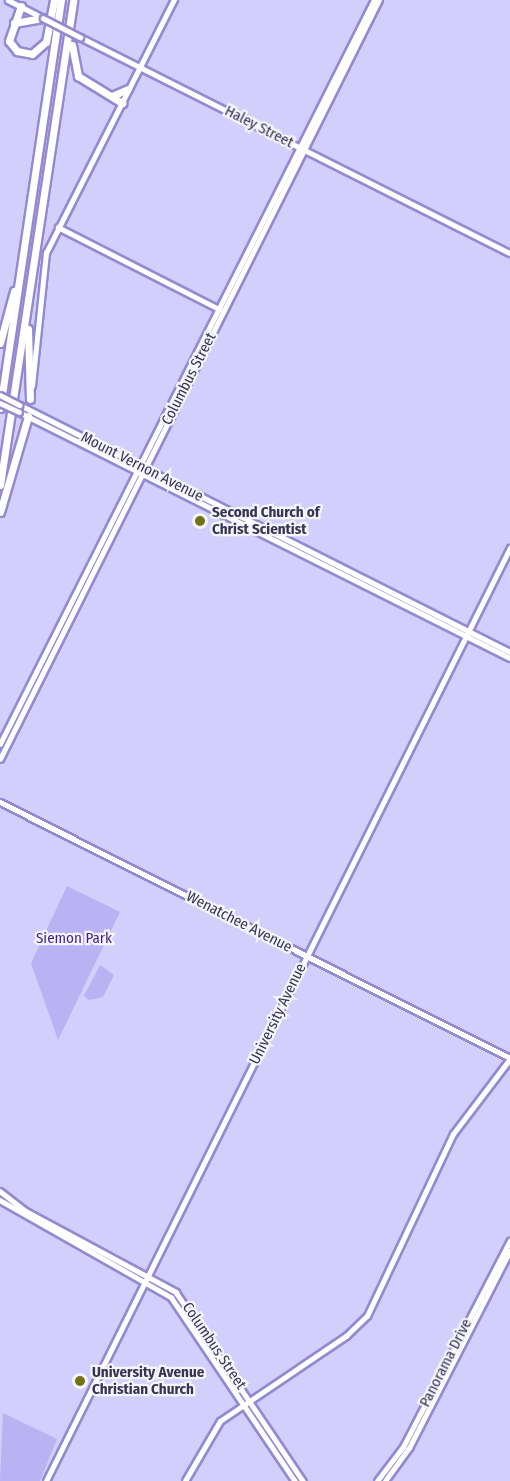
<!DOCTYPE html>
<style>
body{margin:0}
#map{position:relative;width:510px;height:1481px;overflow:hidden;background:#d3cffc;font-family:"Fira Sans Condensed",sans-serif}
div>[style]{position:absolute}
[style*='--x']{left:calc(var(--x)*1px);top:calc(var(--y)*1px);width:calc(var(--w)*1px);rotate:calc(var(--a)*1deg)}
.green>*{inset:0;background:#b9b2f3}
.roads{filter:drop-shadow(2px 0 #938ad1) drop-shadow(-2px 0 #938ad1) drop-shadow(0 2px #938ad1) drop-shadow(0 -2px #938ad1)}
.secondary>*{height:4.5px;margin:-2.25px;padding:0 2.25px;transform-origin:2.25px;border-radius:2.25px;background:#fff}
.highway>*{height:7px;margin:-3.5px;padding:0 3.5px;transform-origin:3.5px;border-radius:3.5px;background:#fff}
.bridges{filter:drop-shadow(2px 0 #938ad1) drop-shadow(-2px 0 #938ad1) drop-shadow(0 2px #938ad1) drop-shadow(0 -2px #938ad1)}
.secondary-bridge>*{height:4.5px;margin:-2.25px;padding:0 2.25px;transform-origin:2.25px;border-radius:2.25px;background:#fff}
.dots>*{width:16px;height:16px;translate:-50% -50%;box-sizing:border-box;border:3px solid #f5f5fc;border-radius:50%}
span{translate:-50% -50%;white-space:nowrap;text-align:center;line-height:1.15;-webkit-text-stroke:4.5px #f5f5fc;paint-order:stroke}
.street-label{font-size:15px;color:#383452}
.poi-label{font-size:15px;color:#383452;font-weight:700}
.left{translate:0 -50%;text-align:left}
.park-label{font-size:15px;color:#3f1d8c}
</style>
<div id="map">
<div class="green">
<div style="clip-path:polygon(67px 886px,120px 912px,58px 1040px,31px 963px)"></div>
<div style="clip-path:polygon(100px 965px,114px 975px,103px 997px,89px 1000px,84px 996px)"></div>
<div style="clip-path:polygon(3px 1413px,57px 1439px,40px 1481px,0 1481px)"></div>
</div>
<div class="roads">
<div class="secondary">
<div style="--x:8;--y:0;--w:39;--a:27"></div>
<div style="--x:80;--y:37;--w:481;--a:26.7"></div>
<div style="--x:58;--y:227;--w:181;--a:27"></div>
<div style="--x:32;--y:386;--w:134;--a:-84"></div>
<div style="--x:46;--y:253;--w:284;--a:-63.2"></div>
<div style="--x:20;--y:405;--w:549;--a:26.75"></div>
<div style="--x:19;--y:412;--w:549;--a:26.61"></div>
<div style="--x:0;--y:744;--w:833;--a:-63.31"></div>
<div style="--x:0;--y:759;--w:848;--a:-63.47"></div>
<div style="--x:0;--y:802;--w:571;--a:26.65"></div>
<div style="--x:0;--y:1191;--w:31;--a:38"></div>
<div style="--x:24;--y:1210;--w:173;--a:28.3"></div>
<div style="--x:176;--y:1292;--w:228;--a:56.1"></div>
<div style="--x:0;--y:1200;--w:197;--a:29.6"></div>
<div style="--x:171;--y:1297;--w:222;--a:56"></div>
<div style="--x:46;--y:1481;--w:1042;--a:-63.56"></div>
<div style="--x:185;--y:1481;--w:69;--a:-59.7"></div>
<div style="--x:220;--y:1421;--w:152;--a:-34"></div>
<div style="--x:346;--y:1336;--w:29;--a:-44"></div>
<div style="--x:367;--y:1316;--w:201;--a:-64.7"></div>
<div style="--x:453;--y:1134;--w:94;--a:-52.8"></div>
<div style="--x:377;--y:1481;--w:43;--a:-52.6"></div>
<div style="--x:403;--y:1447;--w:232;--a:-62.6"></div>
<div style="--x:385;--y:1481;--w:41;--a:-54"></div>
<div style="--x:409;--y:1448;--w:221;--a:-62.9"></div>
</div>
<div class="highway">
<div style="--x:21;--y:6;--w:37;--a:109"></div>
<div style="--x:9;--y:41;--w:13;--a:51"></div>
<div style="--x:17;--y:51;--w:15;--a:11"></div>
<div style="--x:32;--y:54;--w:18;--a:-41"></div>
<div style="--x:46;--y:42;--w:43;--a:-79.2"></div>
<div style="--x:14;--y:23;--w:29;--a:-10"></div>
<div style="--x:72;--y:45;--w:32;--a:79"></div>
<div style="--x:78;--y:76;--w:52;--a:31.5"></div>
<div style="--x:112;--y:96;--w:17;--a:-24"></div>
<div style="--x:28;--y:329;--w:70;--a:88.4"></div>
<div style="--x:0;--y:343;--w:54;--a:-74.9"></div>
<div style="--x:0;--y:408;--w:413;--a:-81.5"></div>
<div style="--x:0;--y:485;--w:490;--a:-81.4"></div>
<div style="--x:0;--y:512;--w:100;--a:-73.7"></div>
</div>
</div>
<div class="bridges">
<div class="secondary-bridge">
<div style="--x:43;--y:18;--w:42;--a:27.2"></div>
<div style="--x:0;--y:395;--w:22;--a:27"></div>
<div style="--x:0;--y:403;--w:21;--a:25"></div>
</div>
</div>
<div class="dots">
<div style="left:200px;top:521px;background:#727115"></div>
<div style="left:80px;top:1381px;background:#727115"></div>
</div>
<div class="street-label">
<span style="left:259px;top:127px;rotate:27deg">Haley Street</span>
<span style="left:189px;top:379px;rotate:-63deg">Columbus Street</span>
<span style="left:142px;top:467px;rotate:27deg">Mount Vernon Avenue</span>
<span style="left:239px;top:922px;rotate:27deg">Wenatchee Avenue</span>
<span style="left:278px;top:1014px;rotate:-64deg">University Avenue</span>
<span style="left:214px;top:1346px;rotate:56deg">Columbus Street</span>
<span style="left:446px;top:1363px;rotate:-63deg">Panorama Drive</span>
</div>
<div class="poi-label">
<span class="left" style="left:212px;top:521px">Second Church of<br>Christ Scientist</span>
<span class="left" style="left:92px;top:1381px">University Avenue<br>Christian Church</span>
</div>
<div class="park-label">
<span style="left:74px;top:939px">Siemon Park</span>
</div>
</div>
